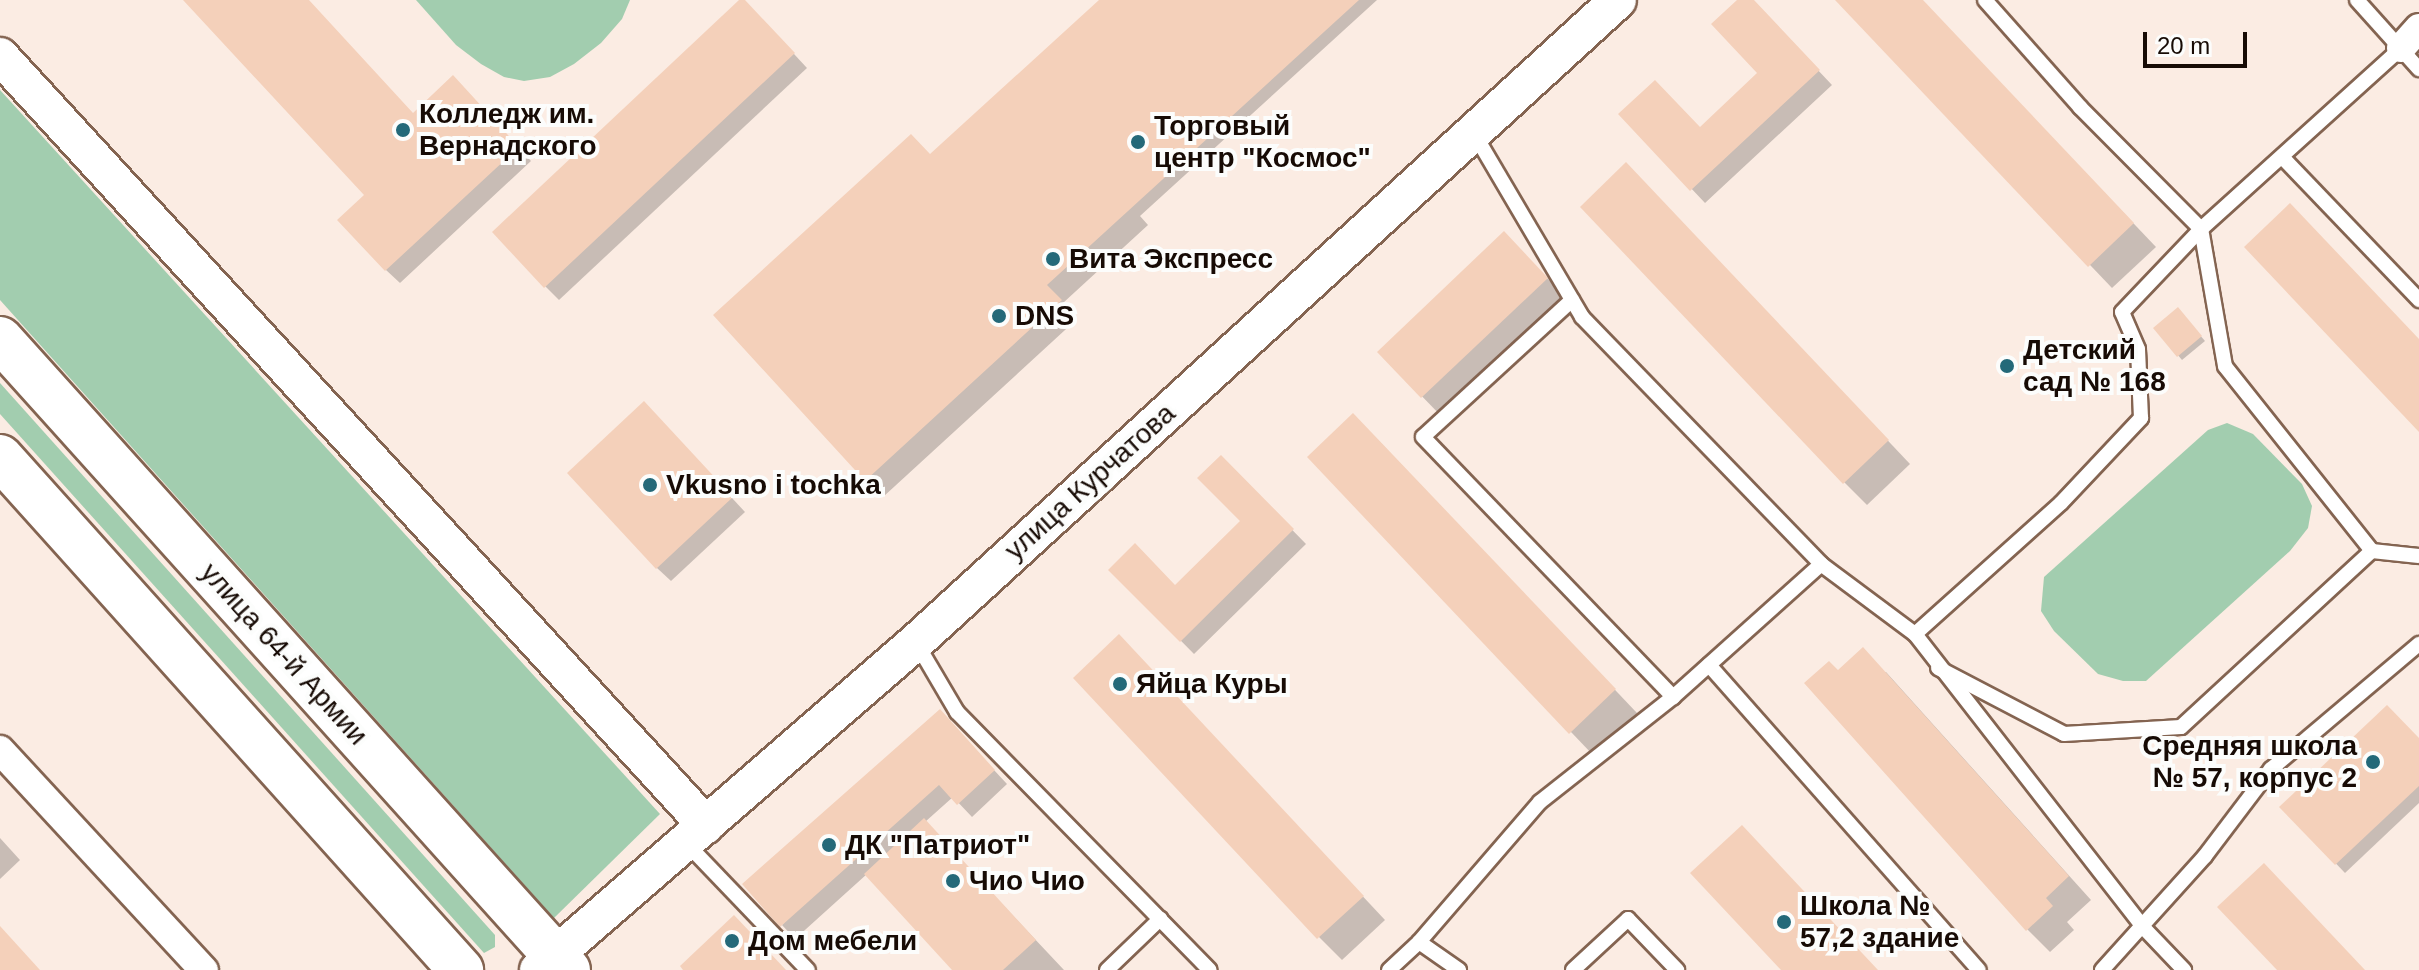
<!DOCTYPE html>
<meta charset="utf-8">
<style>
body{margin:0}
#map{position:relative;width:2419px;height:970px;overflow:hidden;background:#fbece3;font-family:Helvetica,sans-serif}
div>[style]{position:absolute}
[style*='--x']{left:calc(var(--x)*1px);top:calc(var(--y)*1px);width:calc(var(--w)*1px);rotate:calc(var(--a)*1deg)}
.green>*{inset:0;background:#a2cdaf}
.shadow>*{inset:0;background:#0003}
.building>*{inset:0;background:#f4d0ba}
.roads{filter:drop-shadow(2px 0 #846451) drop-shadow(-2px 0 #846451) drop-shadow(0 2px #846451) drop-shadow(0 -2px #846451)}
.service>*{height:14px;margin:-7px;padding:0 7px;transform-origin:7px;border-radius:7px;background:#fff}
.minor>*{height:28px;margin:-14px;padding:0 14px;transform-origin:14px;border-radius:14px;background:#fff}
.tertiary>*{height:36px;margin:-18px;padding:0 18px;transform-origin:18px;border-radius:18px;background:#fff}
.trunk>*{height:44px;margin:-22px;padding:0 22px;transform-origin:22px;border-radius:22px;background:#fff}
.dots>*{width:22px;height:22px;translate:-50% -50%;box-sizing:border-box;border:4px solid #fcfdfc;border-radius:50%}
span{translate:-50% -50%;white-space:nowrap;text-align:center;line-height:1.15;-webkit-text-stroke:8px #fcfdfc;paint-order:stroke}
.poi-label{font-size:28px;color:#170b05;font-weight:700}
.left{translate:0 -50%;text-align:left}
.right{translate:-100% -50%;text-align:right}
.street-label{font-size:28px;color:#170b05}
.scale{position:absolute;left:2143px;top:32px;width:104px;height:36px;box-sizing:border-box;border:4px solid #170b05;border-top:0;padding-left:10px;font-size:24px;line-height:28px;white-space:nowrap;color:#170b05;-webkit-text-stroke:6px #fcfdfc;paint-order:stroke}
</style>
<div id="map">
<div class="green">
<div style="clip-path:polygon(416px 0,630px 0,622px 19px,601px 43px,574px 64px,550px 77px,524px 81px,504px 77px,481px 64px,456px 45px)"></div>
<div style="clip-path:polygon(0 90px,660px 814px,554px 918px,0 300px)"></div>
<div style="clip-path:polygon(0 383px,495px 935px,495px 947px,484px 953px,0 414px)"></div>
<div style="clip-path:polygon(2227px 423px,2253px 434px,2302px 484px,2312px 506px,2308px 528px,2290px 551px,2146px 681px,2123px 681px,2098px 674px,2054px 631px,2041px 611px,2044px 577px,2208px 430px)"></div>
</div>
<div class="shadow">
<div style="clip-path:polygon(186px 0,307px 0,413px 115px,467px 92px,531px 161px,400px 283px,386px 270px,367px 195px)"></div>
<div style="clip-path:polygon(1102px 0,1377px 0,1140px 216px,1148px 225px,1063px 303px,1077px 319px,883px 497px,866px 480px,931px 156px)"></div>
<div style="clip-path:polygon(1739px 0,1752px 0,1832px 85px,1705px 203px,1621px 114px,1701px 130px,1760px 74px)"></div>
<div style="clip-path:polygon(1837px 0,1921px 0,2156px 247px,2112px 288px)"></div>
<div style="clip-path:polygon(756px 13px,807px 68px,559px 300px,545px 286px)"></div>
<div style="clip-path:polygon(1649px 188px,1910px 464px,1867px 505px,1844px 482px)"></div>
<div style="clip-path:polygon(1527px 257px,1570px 302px,1445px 420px,1379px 352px)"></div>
<div style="clip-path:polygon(2182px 314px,2205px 341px,2182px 360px,2155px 328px)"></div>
<div style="clip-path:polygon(657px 417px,745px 512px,671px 581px,657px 568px)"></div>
<div style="clip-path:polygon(1376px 438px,1637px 713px,1593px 755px,1571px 732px)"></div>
<div style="clip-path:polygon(1221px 457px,1306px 544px,1194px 654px,1111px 570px,1176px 587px,1243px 521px)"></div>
<div style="clip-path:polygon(1141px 660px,1385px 920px,1342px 960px,1319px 937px)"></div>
<div style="clip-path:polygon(1838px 672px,1886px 672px,2091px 900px,2067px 922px,2074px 930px,2050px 952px,2027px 929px)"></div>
<div style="clip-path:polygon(953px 726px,1007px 784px,972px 817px,953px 797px,925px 822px,1064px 970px,955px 970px,867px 874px,795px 939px,782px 925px)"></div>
<div style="clip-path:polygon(2419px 740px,2419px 803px,2345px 873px,2282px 807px)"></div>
<div style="clip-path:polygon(0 838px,20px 860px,0 879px)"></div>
</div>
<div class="building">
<div style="clip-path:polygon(183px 0,309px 0,413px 113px,453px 75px,519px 147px,385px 271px,337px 220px,364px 195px)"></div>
<div style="clip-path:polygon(739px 0,745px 0,795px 53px,544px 288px,492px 232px)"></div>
<div style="clip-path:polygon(1099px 0,1359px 0,1047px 285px,1062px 300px,865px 481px,713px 315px,911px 134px,930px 154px)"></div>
<div style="clip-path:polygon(1737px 0,1754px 0,1820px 70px,1690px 191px,1618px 114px,1655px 80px,1700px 127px,1757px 73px,1711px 24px)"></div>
<div style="clip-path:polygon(1835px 0,1923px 0,2134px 223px,2088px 267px)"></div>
<div style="clip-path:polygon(1626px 162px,1889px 440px,1843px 484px,1580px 207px)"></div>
<div style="clip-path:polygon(2290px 203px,2419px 339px,2419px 432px,2244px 247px)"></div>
<div style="clip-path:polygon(1504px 231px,1548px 278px,1421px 398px,1377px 352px)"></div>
<div style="clip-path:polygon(2178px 307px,2202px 336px,2177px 357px,2153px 328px)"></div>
<div style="clip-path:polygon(644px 401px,733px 497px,656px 569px,567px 473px)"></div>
<div style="clip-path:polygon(1353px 413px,1616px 689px,1569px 734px,1307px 457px)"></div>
<div style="clip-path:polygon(1221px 455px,1294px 529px,1180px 642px,1108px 570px,1135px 543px,1175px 585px,1240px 521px,1197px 478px)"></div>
<div style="clip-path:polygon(1119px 634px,1364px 896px,1317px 939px,1073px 678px)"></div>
<div style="clip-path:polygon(1863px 647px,2069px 876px,2046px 898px,2053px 906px,2026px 931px,1804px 683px,1829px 661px,1838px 670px)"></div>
<div style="clip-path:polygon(2387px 705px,2419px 738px,2419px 786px,2335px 865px,2279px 807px)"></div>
<div style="clip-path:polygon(940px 709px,995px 770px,957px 805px,939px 785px,780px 927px,742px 884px)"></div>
<div style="clip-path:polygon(924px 818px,1036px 940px,1003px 970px,952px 970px,864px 874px)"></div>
<div style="clip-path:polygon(1742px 825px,1878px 970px,1781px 970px,1690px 873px)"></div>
<div style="clip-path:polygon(2264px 863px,2365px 970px,2277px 970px,2217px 907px)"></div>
<div style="clip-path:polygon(734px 915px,786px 970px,683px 970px,680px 966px)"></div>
<div style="clip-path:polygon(0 926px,40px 970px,0 970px)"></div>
</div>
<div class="roads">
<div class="service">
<div style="--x:2357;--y:0;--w:93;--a:48.1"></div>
<div style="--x:1475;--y:135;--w:211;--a:59.5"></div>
<div style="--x:1582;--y:317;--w:344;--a:45.9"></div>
<div style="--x:1821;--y:564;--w:117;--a:36.7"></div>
<div style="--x:1915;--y:634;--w:370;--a:52.1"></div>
<div style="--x:2142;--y:926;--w:61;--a:46.3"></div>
<div style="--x:2283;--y:158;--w:197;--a:46.2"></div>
<div style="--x:1572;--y:300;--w:202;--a:137.4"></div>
<div style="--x:1423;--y:437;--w:361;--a:46.1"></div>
<div style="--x:2372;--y:551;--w:47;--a:6.1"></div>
<div style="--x:1915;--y:634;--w:196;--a:-41.9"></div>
<div style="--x:2061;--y:503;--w:117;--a:-46.7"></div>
<div style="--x:2141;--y:418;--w:69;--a:-92.5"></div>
<div style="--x:2138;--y:349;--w:40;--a:-113.4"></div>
<div style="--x:2122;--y:312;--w:115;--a:-46.4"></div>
<div style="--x:2201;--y:229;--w:172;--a:-134.8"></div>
<div style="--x:2080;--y:107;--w:143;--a:-131.6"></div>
<div style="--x:917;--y:644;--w:79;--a:59.5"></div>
<div style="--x:957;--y:712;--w:361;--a:45.6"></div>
<div style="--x:1709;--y:665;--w:407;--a:48.5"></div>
<div style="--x:1938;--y:668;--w:142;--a:27.6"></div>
<div style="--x:2064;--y:734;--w:117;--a:-3.4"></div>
<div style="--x:2181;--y:727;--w:260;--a:-42.7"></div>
<div style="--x:2372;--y:551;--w:236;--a:-128.5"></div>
<div style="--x:2225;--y:366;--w:139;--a:-99.9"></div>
<div style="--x:2201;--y:229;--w:270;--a:-42.1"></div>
<div style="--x:686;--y:843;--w:176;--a:46.2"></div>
<div style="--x:1419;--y:942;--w:49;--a:35"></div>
<div style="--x:1107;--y:970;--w:74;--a:-43.9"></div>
<div style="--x:1389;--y:970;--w:41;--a:-43"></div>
<div style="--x:1419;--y:942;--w:185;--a:-49.2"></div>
<div style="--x:1540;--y:802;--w:169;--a:-38.3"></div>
<div style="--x:1673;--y:697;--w:199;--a:-41.9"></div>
<div style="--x:1573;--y:970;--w:75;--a:-42.8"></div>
<div style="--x:1628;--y:919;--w:71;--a:46.1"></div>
<div style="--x:2102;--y:970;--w:154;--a:-47.9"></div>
<div style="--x:2205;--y:856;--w:109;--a:-52.8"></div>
<div style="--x:2271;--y:769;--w:194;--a:-40.2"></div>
</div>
<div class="minor">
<div style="--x:2401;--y:48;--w:27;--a:-48"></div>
<div style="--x:0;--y:750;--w:300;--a:47.2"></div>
</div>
<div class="tertiary">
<div style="--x:0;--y:56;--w:1044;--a:47.45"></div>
<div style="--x:538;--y:970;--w:500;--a:-40.95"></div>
<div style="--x:916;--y:642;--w:951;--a:-42.44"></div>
</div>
<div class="trunk">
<div style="--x:0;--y:339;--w:849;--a:48.01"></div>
<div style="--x:0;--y:457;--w:690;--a:48.06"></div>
</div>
</div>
<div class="dots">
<div style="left:403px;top:130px;background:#246979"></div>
<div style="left:1138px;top:142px;background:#246979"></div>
<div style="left:1053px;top:259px;background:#246979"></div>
<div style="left:999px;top:316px;background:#246979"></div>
<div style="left:2007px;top:366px;background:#246979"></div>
<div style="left:650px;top:485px;background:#246979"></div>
<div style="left:1120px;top:684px;background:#246979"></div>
<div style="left:2373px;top:762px;background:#246979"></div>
<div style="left:829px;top:845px;background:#246979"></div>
<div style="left:953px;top:881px;background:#246979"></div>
<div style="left:1784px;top:922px;background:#246979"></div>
<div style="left:732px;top:941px;background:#246979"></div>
</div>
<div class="poi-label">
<span class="left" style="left:419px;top:130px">Колледж им.<br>Вернадского</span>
<span class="left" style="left:1154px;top:142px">Торговый<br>центр "Космос"</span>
<span class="left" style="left:1069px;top:259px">Вита Экспресс</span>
<span class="left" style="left:1015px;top:316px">DNS</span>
<span class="left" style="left:2023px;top:366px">Детский<br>сад № 168</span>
<span class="left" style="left:666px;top:485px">Vkusno i tochka</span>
<span class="left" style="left:1136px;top:684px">Яйца Куры</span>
<span class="right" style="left:2357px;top:762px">Средняя школа<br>№ 57, корпус 2</span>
<span class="left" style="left:845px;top:845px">ДК "Патриот"</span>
<span class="left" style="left:969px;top:881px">Чио Чио</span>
<span class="left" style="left:1800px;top:922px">Школа №<br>57,2 здание</span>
<span class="left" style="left:748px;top:941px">Дом мебели</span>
</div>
<div class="street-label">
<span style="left:1090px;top:482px;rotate:-42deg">улица Курчатова</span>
<span style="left:284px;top:654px;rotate:48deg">улица 64-й Армии</span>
</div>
<div class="scale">20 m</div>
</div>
